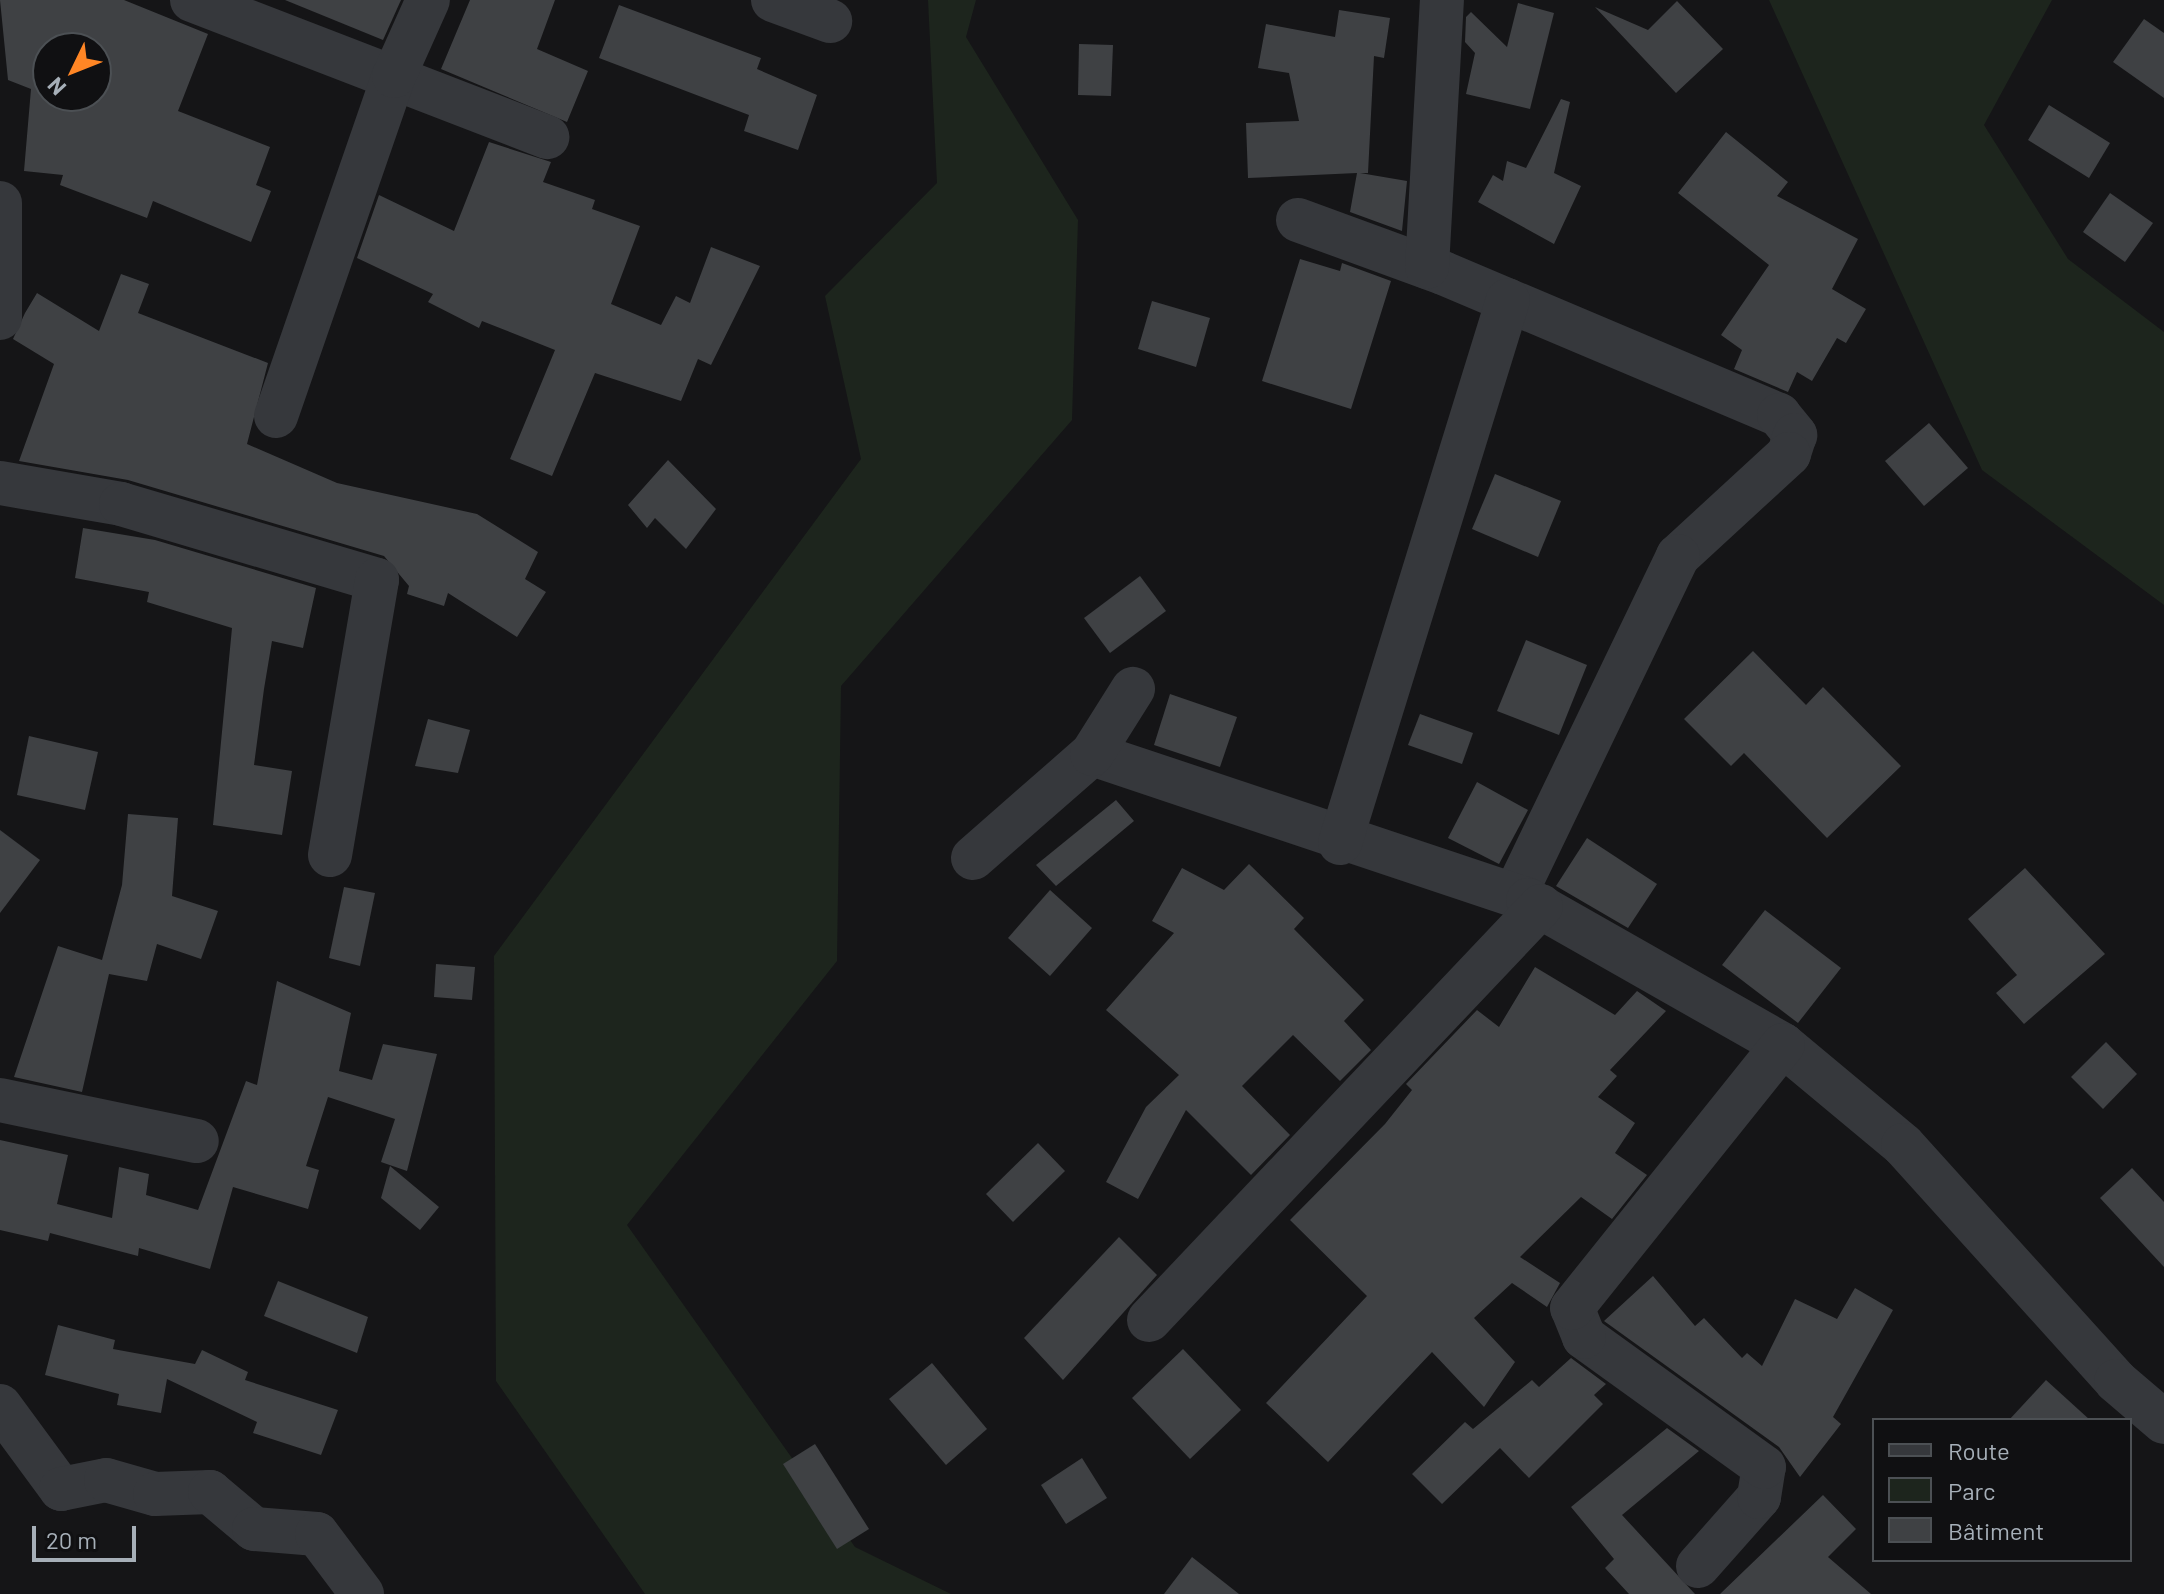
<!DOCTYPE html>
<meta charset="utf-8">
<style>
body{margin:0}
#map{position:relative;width:2164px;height:1594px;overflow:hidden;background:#151517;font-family:Barlow,sans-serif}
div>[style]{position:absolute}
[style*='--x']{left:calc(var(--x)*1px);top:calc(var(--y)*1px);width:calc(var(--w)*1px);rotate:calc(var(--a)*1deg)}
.green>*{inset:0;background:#1d251d}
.building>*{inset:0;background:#3f4144}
.minor>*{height:44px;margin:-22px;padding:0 22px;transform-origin:22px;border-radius:22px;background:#36383c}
span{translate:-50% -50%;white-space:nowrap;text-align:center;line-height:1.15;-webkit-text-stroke:8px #101012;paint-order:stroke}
.legend{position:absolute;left:1872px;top:1418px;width:260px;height:144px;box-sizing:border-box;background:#101012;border:2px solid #4c5054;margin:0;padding:10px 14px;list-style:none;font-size:24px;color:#a6afb8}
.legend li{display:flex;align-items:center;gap:16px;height:40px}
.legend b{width:40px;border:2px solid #4c5054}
.north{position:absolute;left:32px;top:32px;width:80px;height:80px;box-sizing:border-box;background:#101012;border:2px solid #4c5054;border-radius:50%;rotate:227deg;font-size:22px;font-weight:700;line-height:32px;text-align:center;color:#a6afb8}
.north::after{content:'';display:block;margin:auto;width:28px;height:36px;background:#ff8625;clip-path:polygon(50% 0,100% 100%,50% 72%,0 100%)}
.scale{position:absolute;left:32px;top:1526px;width:104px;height:36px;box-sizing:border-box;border:4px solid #a6afb8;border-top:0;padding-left:10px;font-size:24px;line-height:28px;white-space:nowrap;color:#a6afb8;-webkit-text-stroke:6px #101012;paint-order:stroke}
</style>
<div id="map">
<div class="green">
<div style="clip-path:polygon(928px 0,976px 0,966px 37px,1078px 220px,1072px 420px,841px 686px,837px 961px,627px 1225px,855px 1547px,951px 1594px,645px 1594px,496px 1381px,494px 956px,861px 459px,825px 296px,937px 183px)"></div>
<div style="clip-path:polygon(1769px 0,2052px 0,1984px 125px,2068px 259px,2164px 332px,2164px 605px,1982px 470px)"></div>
</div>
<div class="building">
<div style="clip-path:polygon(evenodd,0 0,124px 0,208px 34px,178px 111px,270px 147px,256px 185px,271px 191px,251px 242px,153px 201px,147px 218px,60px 185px,63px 175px,24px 171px,31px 89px,8px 80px,0 0,48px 48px,96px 48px,96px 96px,48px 96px,48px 48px)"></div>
<div style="clip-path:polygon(285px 0,401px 0,383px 40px)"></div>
<div style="clip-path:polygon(470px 0,555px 0,537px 49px,588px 71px,567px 122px,441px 69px)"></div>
<div style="clip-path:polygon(1677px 1px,1723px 49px,1676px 93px,1595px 7px,1648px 30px)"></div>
<div style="clip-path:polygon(1518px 3px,1554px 13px,1530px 109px,1466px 94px,1475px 53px,1465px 42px,1466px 17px,1471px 12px,1507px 47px)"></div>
<div style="clip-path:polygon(619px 5px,761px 58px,757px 69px,817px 95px,798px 150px,744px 131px,749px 115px,599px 58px)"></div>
<div style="clip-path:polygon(1339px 10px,1390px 18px,1384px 58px,1374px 56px,1368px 173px,1360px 173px,1407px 181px,1402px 231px,1350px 212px,1357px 173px,1248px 178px,1246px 123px,1299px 121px,1289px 73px,1258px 68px,1266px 24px,1335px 37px)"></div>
<div style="clip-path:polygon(2144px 19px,2164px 33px,2164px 98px,2113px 62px)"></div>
<div style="clip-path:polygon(1079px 44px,1113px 45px,1111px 96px,1078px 95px)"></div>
<div style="clip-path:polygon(1561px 99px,1570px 102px,1554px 173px,1581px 186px,1554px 244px,1478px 202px,1493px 175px,1503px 181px,1507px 161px,1526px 168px)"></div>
<div style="clip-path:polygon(2049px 105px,2110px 143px,2089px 178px,2028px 140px)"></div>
<div style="clip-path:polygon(1726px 132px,1788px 182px,1777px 196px,1858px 239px,1832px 289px,1866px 309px,1846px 343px,1837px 338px,1812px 381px,1797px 372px,1788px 392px,1734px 369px,1742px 350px,1721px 335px,1769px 265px,1678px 193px)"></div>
<div style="clip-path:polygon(489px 142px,551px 162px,543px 182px,595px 200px,592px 209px,640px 226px,611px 304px,661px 325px,676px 296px,690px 303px,711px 247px,760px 266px,711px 365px,698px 359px,681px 401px,595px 373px,552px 476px,510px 459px,555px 350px,482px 321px,479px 328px,428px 302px,433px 294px,357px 258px,379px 195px,454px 231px)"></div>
<div style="clip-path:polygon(2110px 193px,2153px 223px,2125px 262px,2083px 232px)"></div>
<div style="clip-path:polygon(1300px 259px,1340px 271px,1342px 263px,1391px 281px,1351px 409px,1262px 381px)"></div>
<div style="clip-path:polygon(121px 274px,149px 284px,138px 313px,268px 363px,247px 444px,337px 483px,477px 514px,538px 552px,525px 579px,546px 592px,517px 637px,448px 593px,444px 606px,407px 594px,409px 586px,384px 556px,128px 480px,19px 461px,54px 364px,13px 339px,25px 313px,37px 293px,99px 331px)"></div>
<div style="clip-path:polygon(1152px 301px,1210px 318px,1196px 367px,1138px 349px)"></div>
<div style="clip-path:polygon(1929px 423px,1968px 468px,1924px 506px,1885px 461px)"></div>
<div style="clip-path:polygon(668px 460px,716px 509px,686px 549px,655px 518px,647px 528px,628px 505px)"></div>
<div style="clip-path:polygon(1495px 474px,1561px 501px,1538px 557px,1472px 529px)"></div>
<div style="clip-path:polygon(83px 528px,155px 540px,316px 588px,303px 648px,272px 641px,264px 689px,254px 765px,292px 771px,282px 835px,213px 825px,232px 628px,147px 602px,149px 592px,75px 578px)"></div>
<div style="clip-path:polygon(1140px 576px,1166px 611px,1110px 653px,1084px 618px)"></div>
<div style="clip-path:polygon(1526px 640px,1587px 665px,1559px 735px,1497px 711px)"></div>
<div style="clip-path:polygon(1753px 651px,1806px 705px,1823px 687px,1901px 766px,1827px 838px,1744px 753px,1731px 766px,1684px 719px)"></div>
<div style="clip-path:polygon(1170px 694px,1237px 717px,1220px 767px,1154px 745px)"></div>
<div style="clip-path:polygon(1420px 714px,1473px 733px,1462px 764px,1408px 745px)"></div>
<div style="clip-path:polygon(428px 719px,470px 730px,458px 773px,415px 766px)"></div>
<div style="clip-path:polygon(29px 736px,98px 752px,85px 810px,17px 795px)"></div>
<div style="clip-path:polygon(1477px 782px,1528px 810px,1499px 864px,1448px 838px)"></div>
<div style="clip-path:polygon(1116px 800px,1134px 821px,1056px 886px,1036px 865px)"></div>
<div style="clip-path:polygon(128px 814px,178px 818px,172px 896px,218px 911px,201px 959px,157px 944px,147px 981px,109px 974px,82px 1092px,14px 1077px,58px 946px,102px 960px,122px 885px)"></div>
<div style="clip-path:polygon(0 830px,40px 860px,0 913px)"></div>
<div style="clip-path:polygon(1587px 838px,1657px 884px,1628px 928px,1556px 886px)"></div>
<div style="clip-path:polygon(1249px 864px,1304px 918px,1294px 929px,1364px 1000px,1344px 1021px,1371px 1050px,1340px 1081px,1293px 1035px,1242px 1086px,1290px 1135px,1251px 1175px,1186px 1110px,1138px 1199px,1106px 1182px,1146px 1107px,1179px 1075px,1106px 1010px,1174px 933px,1152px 921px,1182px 868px,1224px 890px)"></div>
<div style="clip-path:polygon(2025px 868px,2105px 954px,2024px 1024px,1996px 993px,2017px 975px,1968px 919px)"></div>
<div style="clip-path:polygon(344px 887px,375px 893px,360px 966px,329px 958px)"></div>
<div style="clip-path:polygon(1050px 890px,1092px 928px,1050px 976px,1008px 938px)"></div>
<div style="clip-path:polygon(1765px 910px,1841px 968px,1798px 1023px,1722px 965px)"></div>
<div style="clip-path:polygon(436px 964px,475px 967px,472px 1000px,434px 997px)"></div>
<div style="clip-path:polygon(1535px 967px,1615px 1015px,1637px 991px,1666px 1011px,1610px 1070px,1617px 1076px,1598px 1097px,1635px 1123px,1615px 1153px,1647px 1175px,1612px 1219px,1581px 1197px,1520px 1257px,1560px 1283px,1547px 1307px,1512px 1283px,1474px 1318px,1515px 1362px,1484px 1407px,1432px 1352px,1328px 1462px,1266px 1403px,1367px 1296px,1290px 1220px,1385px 1124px,1412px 1090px,1406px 1084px,1477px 1010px,1499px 1027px)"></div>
<div style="clip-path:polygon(277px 981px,351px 1013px,339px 1071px,372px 1080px,383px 1044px,437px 1054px,407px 1171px,381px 1162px,395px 1119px,328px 1097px,306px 1166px,319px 1170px,308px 1209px,233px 1187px,210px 1269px,139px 1248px,138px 1256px,50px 1233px,48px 1241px,0 1230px,0 1140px,68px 1155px,57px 1204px,112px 1218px,119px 1167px,149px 1174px,146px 1195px,198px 1210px,246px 1081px,257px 1085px)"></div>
<div style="clip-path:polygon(2106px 1042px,2137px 1074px,2103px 1109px,2071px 1077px)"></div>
<div style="clip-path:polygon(1038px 1143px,1065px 1171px,1013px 1222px,986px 1194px)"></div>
<div style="clip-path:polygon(390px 1166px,439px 1207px,420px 1230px,381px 1198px)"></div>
<div style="clip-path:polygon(2132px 1168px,2164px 1202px,2164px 1267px,2100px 1198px)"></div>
<div style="clip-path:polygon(1119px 1237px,1157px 1275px,1063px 1380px,1024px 1338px)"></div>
<div style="clip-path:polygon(1653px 1276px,1695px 1326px,1704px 1318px,1742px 1358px,1747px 1353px,1762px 1366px,1795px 1299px,1837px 1319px,1855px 1288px,1893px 1310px,1833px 1417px,1841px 1424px,1800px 1477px,1779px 1447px,1604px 1321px)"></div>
<div style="clip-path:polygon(278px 1281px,368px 1317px,357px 1353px,264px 1316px)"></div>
<div style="clip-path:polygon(58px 1325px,115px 1340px,113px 1349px,195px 1364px,202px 1350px,248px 1372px,245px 1380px,338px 1410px,321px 1455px,253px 1433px,257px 1422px,167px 1379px,161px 1413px,117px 1405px,119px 1394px,45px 1375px)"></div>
<div style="clip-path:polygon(1183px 1349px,1241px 1410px,1190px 1459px,1132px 1398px)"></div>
<div style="clip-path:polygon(1571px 1358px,1606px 1384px,1594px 1395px,1603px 1404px,1529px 1478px,1500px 1448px,1442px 1504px,1412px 1474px,1465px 1422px,1473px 1429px,1532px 1380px,1539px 1387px)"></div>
<div style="clip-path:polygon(932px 1363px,987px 1429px,946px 1465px,889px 1399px)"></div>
<div style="clip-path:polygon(2046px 1380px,2090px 1420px,2009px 1420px)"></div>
<div style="clip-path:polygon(1667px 1428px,1699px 1451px,1622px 1515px,1695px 1594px,1629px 1594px,1605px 1568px,1614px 1559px,1571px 1507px)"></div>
<div style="clip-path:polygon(815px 1444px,869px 1529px,837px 1549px,783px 1464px)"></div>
<div style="clip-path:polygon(1082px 1458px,1107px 1498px,1066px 1524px,1041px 1485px)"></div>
<div style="clip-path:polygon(1823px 1495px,1856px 1529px,1828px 1557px,1871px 1594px,1720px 1594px)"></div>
<div style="clip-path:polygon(1192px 1557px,1239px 1594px,1164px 1594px)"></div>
</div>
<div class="minor">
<div style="--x:192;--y:0;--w:381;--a:21.1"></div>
<div style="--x:773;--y:0;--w:61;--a:20.2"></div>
<div style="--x:0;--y:203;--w:115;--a:90"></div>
<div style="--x:1298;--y:220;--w:154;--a:20.1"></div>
<div style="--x:1443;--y:273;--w:365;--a:22.9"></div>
<div style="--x:1779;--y:415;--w:26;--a:51"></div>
<div style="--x:1795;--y:435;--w:20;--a:108"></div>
<div style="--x:1789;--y:454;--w:151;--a:137.4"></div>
<div style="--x:1678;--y:556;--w:376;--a:115.7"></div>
<div style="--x:1427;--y:267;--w:267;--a:-86.8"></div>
<div style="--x:276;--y:416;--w:360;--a:-70.9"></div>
<div style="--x:394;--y:76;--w:83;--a:-65.9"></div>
<div style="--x:0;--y:483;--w:123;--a:9.8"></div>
<div style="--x:121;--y:504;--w:267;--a:16.5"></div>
<div style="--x:377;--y:580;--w:279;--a:99.7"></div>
<div style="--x:1092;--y:754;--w:460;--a:18.5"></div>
<div style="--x:1528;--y:900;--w:293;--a:29.6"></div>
<div style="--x:1783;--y:1045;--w:156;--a:39.8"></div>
<div style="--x:1903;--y:1145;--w:318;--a:47.9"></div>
<div style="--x:2116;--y:1381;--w:63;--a:40.5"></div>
<div style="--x:1340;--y:843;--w:568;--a:-72.81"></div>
<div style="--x:973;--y:858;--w:158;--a:-41.2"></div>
<div style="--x:1092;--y:754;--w:77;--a:-57.8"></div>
<div style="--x:0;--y:1100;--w:201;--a:11.8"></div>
<div style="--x:1149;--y:1320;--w:570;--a:-46.56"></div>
<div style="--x:0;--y:1406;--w:103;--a:53.7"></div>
<div style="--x:61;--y:1489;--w:46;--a:-11.3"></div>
<div style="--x:106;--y:1480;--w:51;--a:15.9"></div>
<div style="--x:155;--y:1494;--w:55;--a:-2.1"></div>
<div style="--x:210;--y:1492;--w:57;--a:40.1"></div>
<div style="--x:254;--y:1529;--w:63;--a:4.5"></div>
<div style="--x:317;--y:1534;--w:75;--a:53.1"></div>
<div style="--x:1698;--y:1566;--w:92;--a:-48.5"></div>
<div style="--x:1759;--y:1497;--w:30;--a:-81"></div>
<div style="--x:1764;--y:1467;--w:222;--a:-144.2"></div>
<div style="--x:1584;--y:1337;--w:31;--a:-112"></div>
<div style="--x:1572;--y:1308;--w:337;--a:-51.3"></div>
</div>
<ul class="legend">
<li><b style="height:10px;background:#36383c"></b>Route</li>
<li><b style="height:22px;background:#1d251d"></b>Parc</li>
<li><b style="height:22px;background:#3f4144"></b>Bâtiment</li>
</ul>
<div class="north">N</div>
<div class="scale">20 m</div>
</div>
